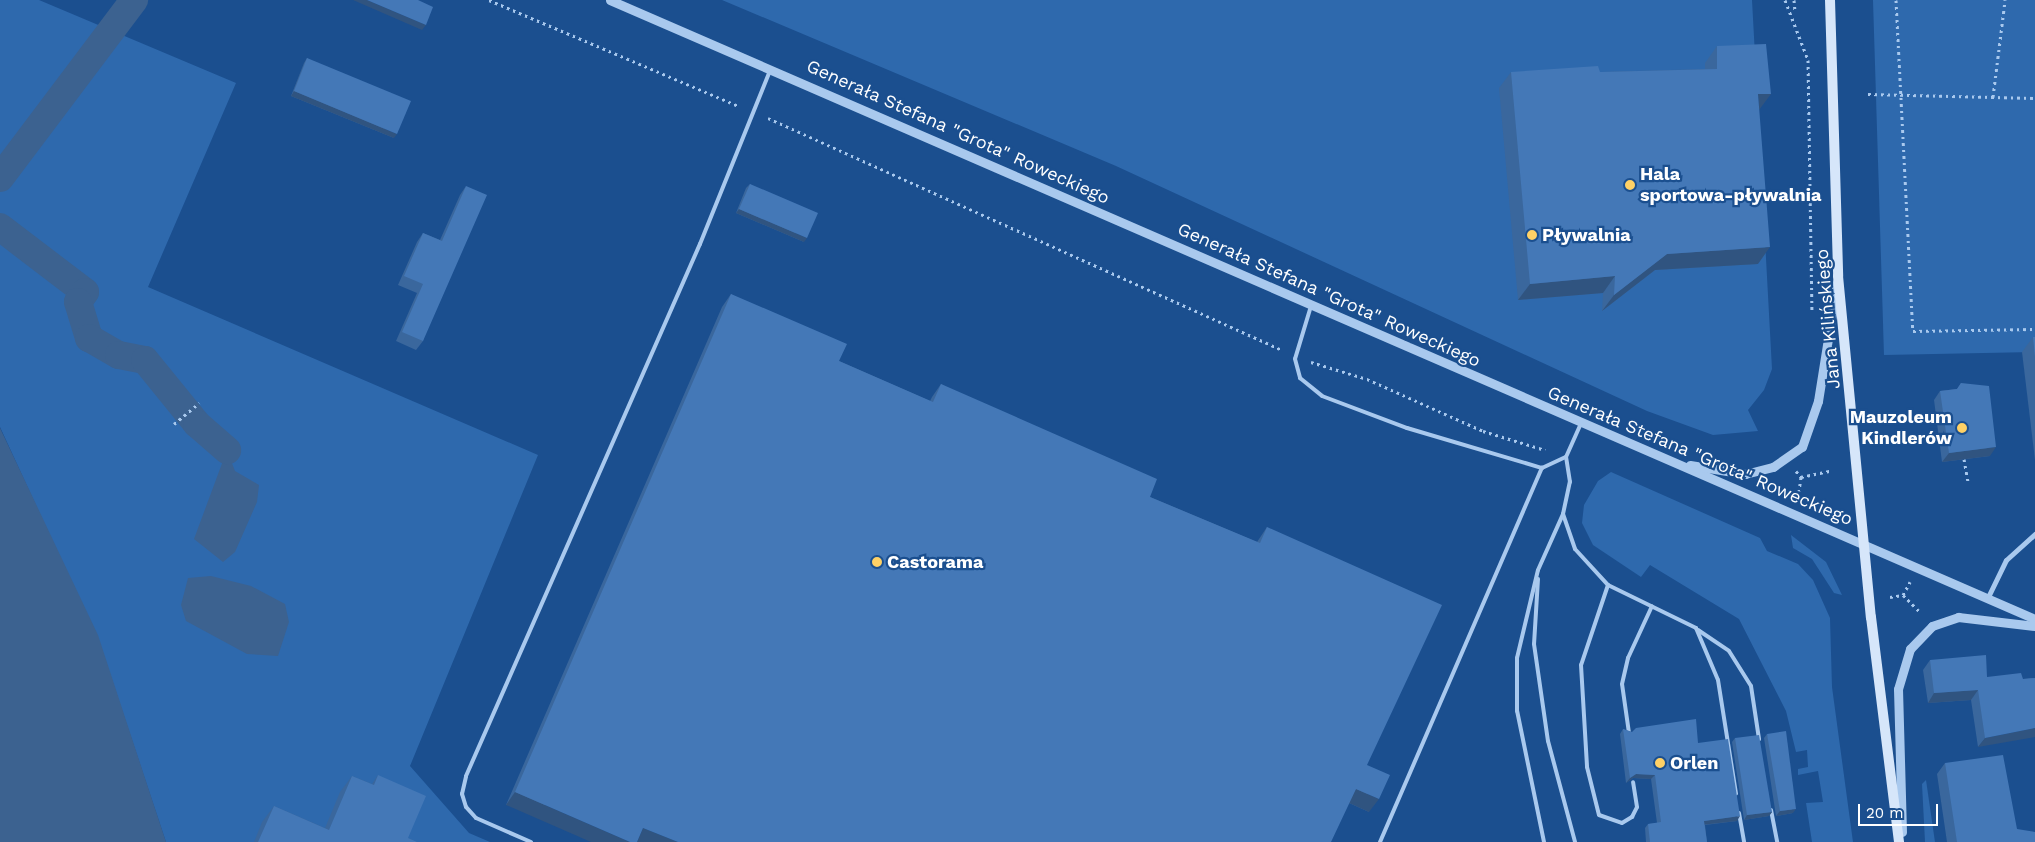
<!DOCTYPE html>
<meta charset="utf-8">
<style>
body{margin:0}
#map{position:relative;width:2035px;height:842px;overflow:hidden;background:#1b4f8f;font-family:"Work Sans",sans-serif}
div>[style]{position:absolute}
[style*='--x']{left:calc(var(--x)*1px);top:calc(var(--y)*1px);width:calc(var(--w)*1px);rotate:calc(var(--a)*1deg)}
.green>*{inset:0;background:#2e69ad}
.water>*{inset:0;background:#3c6290}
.canal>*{height:28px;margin:-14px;padding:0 14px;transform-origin:14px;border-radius:14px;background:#3c6290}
.path>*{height:3px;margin-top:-1.5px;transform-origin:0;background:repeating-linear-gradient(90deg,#a9c9ee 0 2.5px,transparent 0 6.5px)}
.service>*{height:4px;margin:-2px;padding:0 2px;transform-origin:2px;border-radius:2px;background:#a9c9ee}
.minor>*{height:5px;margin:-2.5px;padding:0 2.5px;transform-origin:2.5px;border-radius:2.5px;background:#a9c9ee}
.tertiary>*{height:9px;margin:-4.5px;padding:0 4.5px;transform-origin:4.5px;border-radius:4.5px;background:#a9c9ee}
.secondary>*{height:10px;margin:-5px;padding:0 5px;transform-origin:5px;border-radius:5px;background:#d6e6fa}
.wall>*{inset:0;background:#3a679d}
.shaded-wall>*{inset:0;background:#305480}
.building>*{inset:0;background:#4478b7}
.dots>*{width:14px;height:14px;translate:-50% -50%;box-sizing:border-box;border:2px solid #1b4f8f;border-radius:50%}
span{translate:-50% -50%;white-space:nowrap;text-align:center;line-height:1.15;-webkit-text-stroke:4.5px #1b4f8f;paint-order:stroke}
.street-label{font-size:18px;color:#fff}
.poi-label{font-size:18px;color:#fff;font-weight:700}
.left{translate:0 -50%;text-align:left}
.right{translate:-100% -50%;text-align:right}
.scale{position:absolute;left:1858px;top:804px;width:80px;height:22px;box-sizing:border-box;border:2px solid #fff;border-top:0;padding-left:6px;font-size:15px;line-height:18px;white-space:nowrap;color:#fff;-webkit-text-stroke:4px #1b4f8f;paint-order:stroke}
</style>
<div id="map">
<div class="green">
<div style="clip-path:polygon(0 0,39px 0,236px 83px,148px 287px,538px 455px,410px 766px,469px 833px,490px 842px,166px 842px,101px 647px,0 427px)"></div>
<div style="clip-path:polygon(722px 0,1752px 0,1772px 369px,1764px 390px,1748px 410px,1758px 431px,1713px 435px,1647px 411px,1116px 166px)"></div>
<div style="clip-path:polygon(1873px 0,2035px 0,2035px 352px,1884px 355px)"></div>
<div style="clip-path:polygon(1611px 472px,1760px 538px,1767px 551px,1798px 564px,1813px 580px,1830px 618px,1832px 687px,1853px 842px,1812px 842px,1806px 803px,1823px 802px,1818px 771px,1798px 775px,1798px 769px,1808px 767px,1807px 750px,1796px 752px,1786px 711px,1739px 619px,1650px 565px,1641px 577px,1593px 545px,1582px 523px,1584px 505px,1598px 481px)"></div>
<div style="clip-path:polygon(1791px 535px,1826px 562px,1842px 595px,1834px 593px,1812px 559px,1793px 548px)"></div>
<div style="clip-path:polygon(1926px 780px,1935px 842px,1925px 842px,1922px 784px)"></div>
</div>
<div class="water">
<div style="clip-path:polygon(0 428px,98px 635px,166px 842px,0 842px)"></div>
<div style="clip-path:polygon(227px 450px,235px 471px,259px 485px,257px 502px,235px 552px,223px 562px,194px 539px)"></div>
<div style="clip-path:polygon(211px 576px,251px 586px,285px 604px,289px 622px,278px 656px,247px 654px,186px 621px,181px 605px,188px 578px)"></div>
</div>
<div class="canal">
<div style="--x:0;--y:178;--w:223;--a:-53"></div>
<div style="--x:0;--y:227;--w:107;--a:37.4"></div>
<div style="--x:85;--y:292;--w:12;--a:125"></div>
<div style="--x:78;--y:302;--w:38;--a:73"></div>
<div style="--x:89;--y:338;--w:34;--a:30"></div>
<div style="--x:119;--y:355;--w:26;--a:11"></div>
<div style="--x:145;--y:360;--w:82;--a:50.9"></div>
<div style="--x:197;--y:424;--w:40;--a:41"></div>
</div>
<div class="path">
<div style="--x:489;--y:0;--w:272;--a:23"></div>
<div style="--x:1785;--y:0;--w:64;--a:69"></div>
<div style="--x:1808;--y:60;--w:253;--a:89.1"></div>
<div style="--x:1794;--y:0;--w:11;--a:85"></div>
<div style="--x:1896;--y:0;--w:331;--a:87.1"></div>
<div style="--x:1913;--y:331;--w:122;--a:-0.9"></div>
<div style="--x:1868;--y:94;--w:167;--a:1.4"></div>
<div style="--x:1993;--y:97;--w:98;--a:-82.9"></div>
<div style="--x:768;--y:118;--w:564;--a:24.29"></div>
<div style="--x:1311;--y:362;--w:59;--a:16.9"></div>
<div style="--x:1367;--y:379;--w:127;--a:24.1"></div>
<div style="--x:1483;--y:431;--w:65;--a:17"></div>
<div style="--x:174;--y:424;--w:33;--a:-40"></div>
<div style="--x:1964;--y:459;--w:23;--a:80"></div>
<div style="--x:1796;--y:471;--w:8;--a:50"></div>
<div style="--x:1801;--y:477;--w:14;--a:98"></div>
<div style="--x:1801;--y:477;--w:30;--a:-12"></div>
<div style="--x:1903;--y:595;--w:15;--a:-62"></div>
<div style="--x:1890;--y:597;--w:13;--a:-9"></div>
<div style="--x:1903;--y:595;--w:25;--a:45"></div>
</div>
<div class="service">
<div style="--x:1311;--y:306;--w:55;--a:106.8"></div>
<div style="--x:1295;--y:359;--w:20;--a:75"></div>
<div style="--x:1300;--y:378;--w:28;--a:39"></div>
<div style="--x:1322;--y:396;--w:91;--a:20.6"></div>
<div style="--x:1407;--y:428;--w:141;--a:16.5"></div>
<div style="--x:1563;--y:514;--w:37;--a:71"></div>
<div style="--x:1575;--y:549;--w:49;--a:47.5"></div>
<div style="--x:1608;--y:585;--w:98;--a:26"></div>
<div style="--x:1696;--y:628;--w:56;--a:67.1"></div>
<div style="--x:1718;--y:680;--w:115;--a:81"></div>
<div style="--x:1538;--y:579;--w:65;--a:93.5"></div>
<div style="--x:1534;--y:644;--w:98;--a:81.8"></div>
<div style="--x:1548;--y:741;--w:105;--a:75"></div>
<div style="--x:1608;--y:585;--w:84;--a:108.6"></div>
<div style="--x:1581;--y:665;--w:102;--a:86.6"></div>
<div style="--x:1587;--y:767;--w:49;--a:76"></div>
<div style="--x:1599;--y:815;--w:24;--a:19"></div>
<div style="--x:1622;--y:823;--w:12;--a:-31"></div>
<div style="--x:1632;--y:817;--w:11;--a:-63"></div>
<div style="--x:1637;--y:807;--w:25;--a:-99"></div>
<div style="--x:1698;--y:630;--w:37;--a:34"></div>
<div style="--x:1729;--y:651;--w:41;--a:57.8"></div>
<div style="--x:1751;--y:686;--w:54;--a:81.4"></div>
<div style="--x:1629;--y:733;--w:49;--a:-98.1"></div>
<div style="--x:1622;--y:684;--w:27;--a:-77"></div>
<div style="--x:1628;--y:658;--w:57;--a:-65.2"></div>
<div style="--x:1771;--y:810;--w:33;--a:79"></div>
<div style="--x:1739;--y:813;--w:29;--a:80"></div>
<div style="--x:531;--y:842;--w:60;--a:-156.4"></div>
<div style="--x:476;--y:818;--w:15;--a:-132"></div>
<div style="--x:466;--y:807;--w:14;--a:-107"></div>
<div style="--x:462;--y:794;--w:18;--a:-77"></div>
<div style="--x:466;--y:776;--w:581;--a:-66.26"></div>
<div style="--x:700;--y:244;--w:187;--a:-68"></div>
<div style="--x:1380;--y:842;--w:408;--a:-66.6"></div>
<div style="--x:1542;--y:468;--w:26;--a:-25"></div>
<div style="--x:1544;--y:842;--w:134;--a:-101.6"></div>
<div style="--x:1517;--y:711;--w:53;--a:-90"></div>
<div style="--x:1517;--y:658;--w:90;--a:-76.6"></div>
<div style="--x:1538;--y:570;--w:61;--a:-65.9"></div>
<div style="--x:1563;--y:514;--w:33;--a:-78"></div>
<div style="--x:1570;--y:482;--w:25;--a:-99"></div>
<div style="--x:1566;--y:457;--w:37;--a:-66"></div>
</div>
<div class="minor">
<div style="--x:1988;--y:597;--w:41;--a:-64.1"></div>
<div style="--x:2006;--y:560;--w:39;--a:-42"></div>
</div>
<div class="tertiary">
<div style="--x:610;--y:0;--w:1554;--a:23.48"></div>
<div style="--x:1690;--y:465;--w:56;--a:9.3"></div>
<div style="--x:1745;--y:474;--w:29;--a:-14"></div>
<div style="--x:1773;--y:467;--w:35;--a:-35"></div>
<div style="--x:1802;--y:447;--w:49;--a:-70.8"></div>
<div style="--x:1818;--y:401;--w:121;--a:-80.9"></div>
<div style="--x:1902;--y:832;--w:143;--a:-91.6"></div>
<div style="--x:1898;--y:689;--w:42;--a:-73.3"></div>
<div style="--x:1910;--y:649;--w:32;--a:-46"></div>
<div style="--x:1932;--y:626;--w:28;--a:-19"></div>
<div style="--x:1958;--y:617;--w:78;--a:6.7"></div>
</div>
<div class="secondary">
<div style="--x:1830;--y:0;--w:276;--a:88.3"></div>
<div style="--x:1838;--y:276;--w:343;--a:84.5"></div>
<div style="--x:1871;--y:617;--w:227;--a:82.9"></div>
</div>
<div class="wall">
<div style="clip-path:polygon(1717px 46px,1759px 109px,1758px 264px,1655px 270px,1602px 311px,1603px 293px,1518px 300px,1499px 88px,1511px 72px,1600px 72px,1705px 69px,1705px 63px)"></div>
<div style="clip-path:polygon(307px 58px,394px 138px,291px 96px,304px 63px)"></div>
<div style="clip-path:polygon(750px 184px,804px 242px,736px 213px,746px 188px)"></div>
<div style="clip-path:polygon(466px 186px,423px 341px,416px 350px,396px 341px,417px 293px,398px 285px,417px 242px,423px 233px,440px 240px,460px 195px)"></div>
<div style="clip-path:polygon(731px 294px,839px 361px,930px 401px,932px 397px,941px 384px,1150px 497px,1257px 542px,1267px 527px,1367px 765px,1369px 812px,1349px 803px,506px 805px,722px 307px)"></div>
<div style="clip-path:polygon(2033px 337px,2035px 337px,2035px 460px,2022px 352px)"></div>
<div style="clip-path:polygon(1961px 383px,1990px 456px,1942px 462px,1934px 400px,1940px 391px,1957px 389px)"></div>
<div style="clip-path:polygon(1930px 660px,1987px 677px,2023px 679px,2035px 678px,1978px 747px,1971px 700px,1928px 703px,1923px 670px)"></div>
<div style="clip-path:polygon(1623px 729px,1632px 732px,1698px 743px,1737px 821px,1705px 825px,1707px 842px,1646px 842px,1645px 828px,1648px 824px,1657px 823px,1651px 779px,1633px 778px,1626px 783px,1620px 734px)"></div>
<div style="clip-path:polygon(1767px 734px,1793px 813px,1776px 816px,1764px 738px)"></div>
<div style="clip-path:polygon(1735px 738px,1772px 812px,1769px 816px,1744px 820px,1732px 742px)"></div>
<div style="clip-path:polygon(1945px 763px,2017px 829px,2035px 842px,1947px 842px,1937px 774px)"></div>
<div style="clip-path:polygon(378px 775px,408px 838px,417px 842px,254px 842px,262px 822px,274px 806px,325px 828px,340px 792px,352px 776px,372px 784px)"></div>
</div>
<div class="shaded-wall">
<div style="clip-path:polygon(353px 0,367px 0,426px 25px,422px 30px)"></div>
<div style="clip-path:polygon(294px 91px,397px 134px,394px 138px,291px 96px)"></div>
<div style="clip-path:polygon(1758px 94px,1771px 94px,1759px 110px)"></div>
<div style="clip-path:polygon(739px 209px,807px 238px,804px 242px,736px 213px)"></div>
<div style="clip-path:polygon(1770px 247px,1758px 264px,1655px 270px,1602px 311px,1614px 295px,1667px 254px)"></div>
<div style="clip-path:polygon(1615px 276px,1603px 293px,1518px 300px,1530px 284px)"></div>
<div style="clip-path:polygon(1996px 447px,1990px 456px,1942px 462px,1949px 453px)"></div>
<div style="clip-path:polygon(1978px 690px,1971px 700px,1928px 703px,1934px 693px)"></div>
<div style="clip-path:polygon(2035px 728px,2035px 737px,1978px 747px,1985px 738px)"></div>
<div style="clip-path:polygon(1636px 774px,1655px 775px,1651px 779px,1633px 778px,1626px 783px,1630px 778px)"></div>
<div style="clip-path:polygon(1356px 789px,1379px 799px,1369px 812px,1347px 802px)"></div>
<div style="clip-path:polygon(515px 792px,630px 842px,591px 842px,506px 805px)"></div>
<div style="clip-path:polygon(1796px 809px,1793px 813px,1776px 816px,1780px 811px)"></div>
<div style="clip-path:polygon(1772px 812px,1769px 816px,1744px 820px,1747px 815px)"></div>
<div style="clip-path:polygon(1740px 816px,1737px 821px,1701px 825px,1704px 821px)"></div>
<div style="clip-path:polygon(643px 828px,678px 842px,637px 842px)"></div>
</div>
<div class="building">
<div style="clip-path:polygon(367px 0,418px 0,433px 7px,426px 25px)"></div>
<div style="clip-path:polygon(1766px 44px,1771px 94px,1758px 94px,1770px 247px,1667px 254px,1614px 295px,1615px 276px,1530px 284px,1511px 72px,1598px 66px,1600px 72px,1717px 69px,1717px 46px)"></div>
<div style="clip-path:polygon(307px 58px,411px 101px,397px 134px,294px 91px)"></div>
<div style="clip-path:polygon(750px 184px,818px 213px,807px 238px,739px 209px)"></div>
<div style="clip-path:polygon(466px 186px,487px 195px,423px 341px,402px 332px,423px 284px,404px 276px,423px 233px,442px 241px)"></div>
<div style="clip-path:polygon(731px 294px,847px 344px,839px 361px,933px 402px,941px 384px,1157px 479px,1150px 497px,1260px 543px,1267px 527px,1442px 605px,1367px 765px,1390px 775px,1379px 799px,1356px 789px,1331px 842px,678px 842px,643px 828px,637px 842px,630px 842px,515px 792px)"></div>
<div style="clip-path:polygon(2033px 337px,2035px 337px,2035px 357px)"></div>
<div style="clip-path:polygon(1961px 383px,1989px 386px,1996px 447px,1949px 453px,1940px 391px,1957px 389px)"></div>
<div style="clip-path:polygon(1986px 655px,1987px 677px,2021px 673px,2023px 679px,2035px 678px,2035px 728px,1985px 738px,1978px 690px,1934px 693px,1930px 660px)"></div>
<div style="clip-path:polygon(1696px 719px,1698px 743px,1728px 739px,1740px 816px,1704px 821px,1707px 842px,1650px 842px,1648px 824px,1661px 822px,1655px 775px,1636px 774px,1630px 778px,1623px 729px,1632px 732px,1636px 728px)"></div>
<div style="clip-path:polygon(1786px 731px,1796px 809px,1780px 811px,1767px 734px)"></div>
<div style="clip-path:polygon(1759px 735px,1772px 812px,1747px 815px,1735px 738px)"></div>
<div style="clip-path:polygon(2003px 755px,2017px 829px,2035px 832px,2035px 842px,1957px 842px,1945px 763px)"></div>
<div style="clip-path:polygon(378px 775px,426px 796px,408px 838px,417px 842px,258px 842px,274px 806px,329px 830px,352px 776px,374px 785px)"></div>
</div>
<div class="dots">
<div style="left:1630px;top:185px;background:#ffd166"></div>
<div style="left:1532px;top:235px;background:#ffd166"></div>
<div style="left:1962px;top:428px;background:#ffd166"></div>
<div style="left:877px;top:562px;background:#ffd166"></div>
<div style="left:1660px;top:763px;background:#ffd166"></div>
</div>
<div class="street-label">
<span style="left:958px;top:132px;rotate:24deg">Generała Stefana "Grota" Roweckiego</span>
<span style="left:1329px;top:295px;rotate:24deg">Generała Stefana "Grota" Roweckiego</span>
<span style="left:1828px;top:319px;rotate:-95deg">Jana Kilińskiego</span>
<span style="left:1700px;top:456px;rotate:23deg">Generała Stefana "Grota" Roweckiego</span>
</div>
<div class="poi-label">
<span class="left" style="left:1640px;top:185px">Hala<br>sportowa-pływalnia</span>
<span class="left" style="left:1542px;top:235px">Pływalnia</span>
<span class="right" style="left:1952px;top:428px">Mauzoleum<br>Kindlerów</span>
<span class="left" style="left:887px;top:562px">Castorama</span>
<span class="left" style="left:1670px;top:763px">Orlen</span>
</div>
<div class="scale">20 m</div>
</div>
